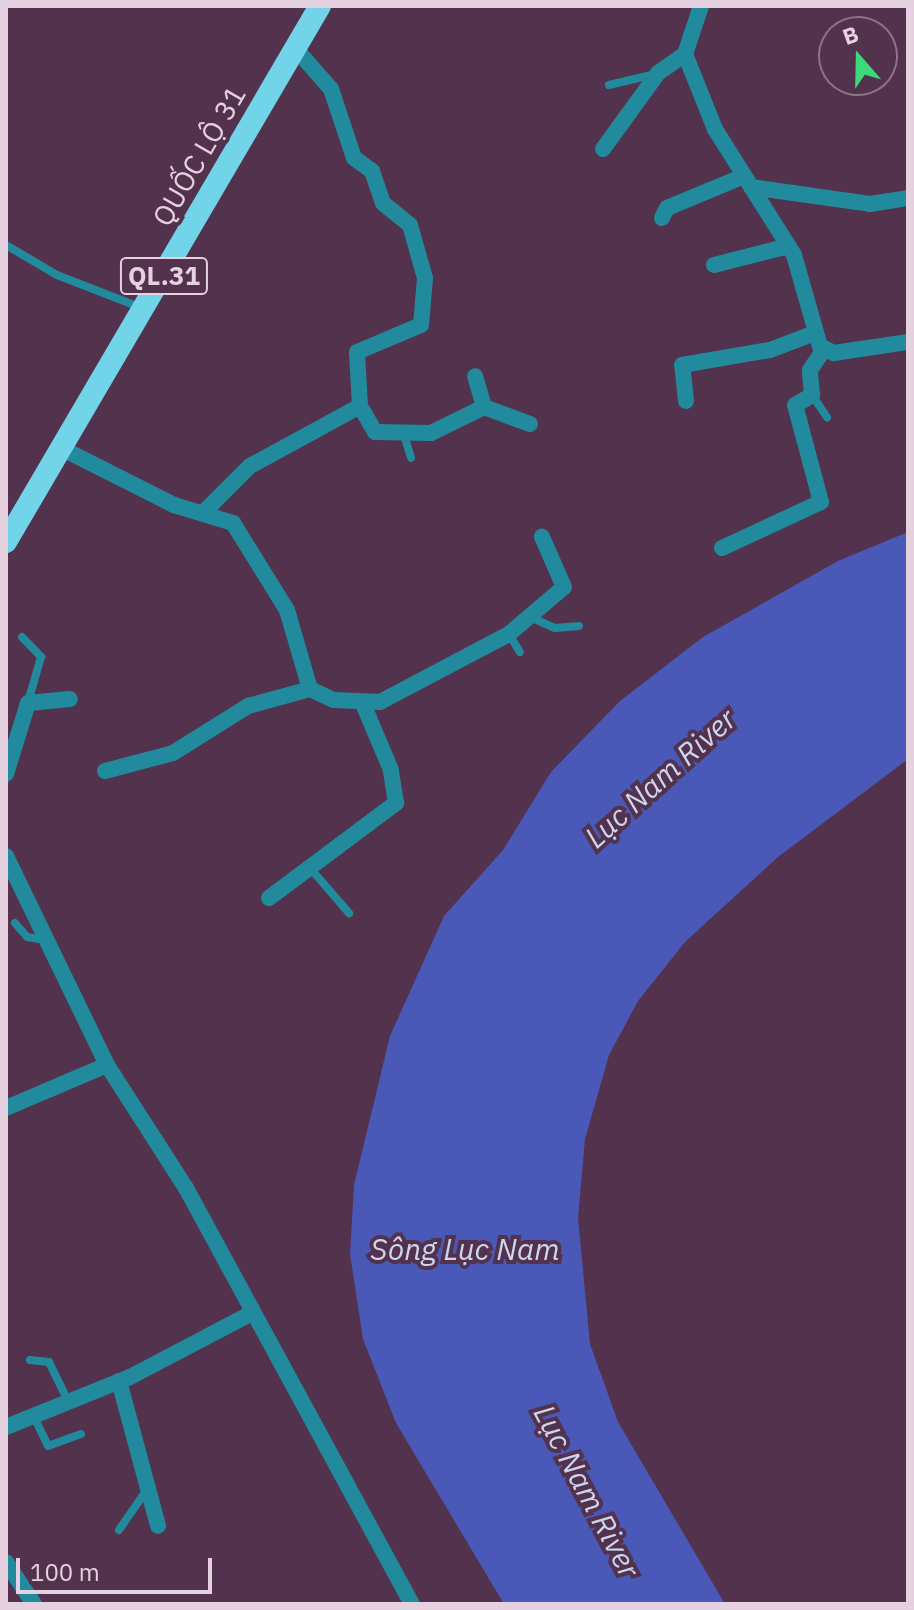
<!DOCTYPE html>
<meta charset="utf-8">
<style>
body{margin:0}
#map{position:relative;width:914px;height:1610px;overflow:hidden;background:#53324d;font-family:"IBM Plex Sans",sans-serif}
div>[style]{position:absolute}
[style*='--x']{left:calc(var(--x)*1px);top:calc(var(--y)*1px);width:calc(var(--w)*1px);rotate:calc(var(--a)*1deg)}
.water>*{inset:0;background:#4a59b7}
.service>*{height:8px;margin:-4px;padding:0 4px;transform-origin:4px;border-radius:4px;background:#228a9d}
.minor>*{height:16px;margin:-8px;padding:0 8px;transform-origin:8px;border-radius:8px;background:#228a9d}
.trunk>*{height:22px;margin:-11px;padding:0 11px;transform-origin:11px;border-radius:11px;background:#72d4e8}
span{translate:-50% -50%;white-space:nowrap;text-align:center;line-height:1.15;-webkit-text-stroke:8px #53324d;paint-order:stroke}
.shield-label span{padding:2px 6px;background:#53324d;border:2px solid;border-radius:6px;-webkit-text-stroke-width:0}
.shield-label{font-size:26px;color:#e6d1e1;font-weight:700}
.street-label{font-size:28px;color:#e6d1e1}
.water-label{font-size:30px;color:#ced5ee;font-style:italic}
.frame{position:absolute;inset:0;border:8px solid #e6d1e1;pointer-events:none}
.north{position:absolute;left:818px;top:16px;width:80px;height:80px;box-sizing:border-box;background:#53324d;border:2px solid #8e7288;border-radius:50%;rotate:340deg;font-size:22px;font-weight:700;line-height:32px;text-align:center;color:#e6d1e1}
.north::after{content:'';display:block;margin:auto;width:28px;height:36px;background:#3dd77e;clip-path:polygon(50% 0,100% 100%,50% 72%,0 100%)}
.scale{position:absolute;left:16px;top:1558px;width:196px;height:36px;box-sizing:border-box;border:4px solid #e6d1e1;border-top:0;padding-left:10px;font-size:24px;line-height:28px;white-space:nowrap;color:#e6d1e1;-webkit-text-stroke:6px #53324d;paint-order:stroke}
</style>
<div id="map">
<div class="water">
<div style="clip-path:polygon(908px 532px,908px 759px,778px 857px,685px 942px,638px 1001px,609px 1055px,585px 1139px,578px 1218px,590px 1344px,618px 1422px,725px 1604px,504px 1604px,396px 1423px,363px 1339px,350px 1254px,354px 1185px,390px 1036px,444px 916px,503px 850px,551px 772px,620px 701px,703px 637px,838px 561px)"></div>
</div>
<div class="service">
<div style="--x:609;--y:85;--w:47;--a:-13.4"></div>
<div style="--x:6;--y:245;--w:59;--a:30.5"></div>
<div style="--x:57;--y:275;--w:91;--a:21.2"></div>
<div style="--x:812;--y:395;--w:27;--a:56"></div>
<div style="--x:404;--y:435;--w:24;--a:73"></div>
<div style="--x:530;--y:617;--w:27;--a:24"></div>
<div style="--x:555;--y:628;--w:24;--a:-5"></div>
<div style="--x:509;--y:634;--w:21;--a:59"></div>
<div style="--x:22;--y:637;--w:28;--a:46"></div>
<div style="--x:41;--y:657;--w:47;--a:106.1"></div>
<div style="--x:310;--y:868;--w:60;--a:49.1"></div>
<div style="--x:15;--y:923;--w:18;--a:49"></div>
<div style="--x:27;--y:937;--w:19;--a:9"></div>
<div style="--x:30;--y:1360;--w:19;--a:6"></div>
<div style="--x:49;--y:1362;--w:43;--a:64"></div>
<div style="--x:34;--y:1417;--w:32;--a:64"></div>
<div style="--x:48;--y:1446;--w:35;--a:-20"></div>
<div style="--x:119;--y:1530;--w:51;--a:-55.4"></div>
</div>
<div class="minor">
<div style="--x:701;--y:6;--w:51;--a:108.4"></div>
<div style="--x:685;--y:54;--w:81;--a:68.2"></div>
<div style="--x:715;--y:129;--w:149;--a:57.9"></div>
<div style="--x:794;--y:255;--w:95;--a:74.1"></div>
<div style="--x:820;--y:346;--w:16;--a:27"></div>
<div style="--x:834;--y:353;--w:75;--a:-8.5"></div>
<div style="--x:603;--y:149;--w:94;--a:-54.1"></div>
<div style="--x:658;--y:73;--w:33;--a:-35"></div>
<div style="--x:751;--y:187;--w:120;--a:8.1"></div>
<div style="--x:870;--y:204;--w:38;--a:-9"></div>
<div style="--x:662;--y:218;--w:11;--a:-63"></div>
<div style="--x:667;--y:208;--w:83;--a:-22.6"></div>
<div style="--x:714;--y:265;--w:77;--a:-14.2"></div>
<div style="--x:686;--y:401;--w:36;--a:-96"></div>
<div style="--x:682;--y:365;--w:89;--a:-9.7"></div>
<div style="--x:770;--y:350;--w:48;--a:-20.7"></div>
<div style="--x:360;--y:406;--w:30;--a:60"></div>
<div style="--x:375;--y:432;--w:56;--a:1"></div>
<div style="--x:431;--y:433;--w:59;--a:-26.1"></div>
<div style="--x:484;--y:407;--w:32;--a:-106"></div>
<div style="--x:484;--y:407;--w:49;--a:20.3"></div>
<div style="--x:61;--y:448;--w:127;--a:26.8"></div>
<div style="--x:174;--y:505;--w:62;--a:17"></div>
<div style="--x:233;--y:523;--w:102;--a:58.2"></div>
<div style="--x:287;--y:610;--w:82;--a:73.8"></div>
<div style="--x:310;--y:689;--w:26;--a:25"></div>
<div style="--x:334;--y:700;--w:46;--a:2.5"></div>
<div style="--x:380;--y:702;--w:146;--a:-27.8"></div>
<div style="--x:509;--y:634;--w:72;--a:-40.5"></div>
<div style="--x:564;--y:587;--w:55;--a:-113.7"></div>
<div style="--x:206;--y:510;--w:62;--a:-45"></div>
<div style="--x:250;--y:466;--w:125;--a:-28.6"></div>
<div style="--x:360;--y:406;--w:54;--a:-93.2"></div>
<div style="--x:357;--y:352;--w:69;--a:-22.9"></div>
<div style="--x:421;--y:325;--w:47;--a:-85.1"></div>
<div style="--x:425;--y:278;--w:55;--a:-105.8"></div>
<div style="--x:410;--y:225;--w:35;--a:-141"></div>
<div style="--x:383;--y:203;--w:34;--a:-109"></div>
<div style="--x:372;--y:171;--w:22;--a:-144"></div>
<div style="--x:354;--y:158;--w:73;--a:-108.4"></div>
<div style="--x:331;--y:89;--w:53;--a:-131.2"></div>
<div style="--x:722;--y:548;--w:109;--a:-24.9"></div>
<div style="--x:821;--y:502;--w:100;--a:-105"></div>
<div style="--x:795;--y:405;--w:20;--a:-30"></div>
<div style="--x:812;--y:395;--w:25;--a:-95"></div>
<div style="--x:810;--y:370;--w:25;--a:-56"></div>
<div style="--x:105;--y:771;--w:70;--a:-14.8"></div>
<div style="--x:173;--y:753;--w:89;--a:-32.1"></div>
<div style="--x:248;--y:706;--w:64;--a:-15.3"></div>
<div style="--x:6;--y:774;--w:74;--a:-72.8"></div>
<div style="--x:28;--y:703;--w:42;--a:-5.4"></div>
<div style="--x:6;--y:856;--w:232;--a:64.2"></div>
<div style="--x:269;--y:898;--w:159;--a:-36.8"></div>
<div style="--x:396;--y:803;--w:33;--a:-99"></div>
<div style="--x:391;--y:770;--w:69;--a:-112.9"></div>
<div style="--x:6;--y:1108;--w:110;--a:-23.1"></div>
<div style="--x:107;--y:1065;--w:146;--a:57.3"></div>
<div style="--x:186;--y:1188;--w:473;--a:61.5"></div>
<div style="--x:119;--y:1381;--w:150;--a:74.9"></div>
<div style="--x:6;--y:1427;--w:134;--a:-22"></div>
<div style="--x:130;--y:1377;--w:138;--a:-27.7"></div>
<div style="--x:6;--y:1562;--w:50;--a:56.3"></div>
</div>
<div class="trunk">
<div style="--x:6;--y:542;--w:621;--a:-59.64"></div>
</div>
<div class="shield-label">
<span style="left:164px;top:276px">QL.31</span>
</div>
<div class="street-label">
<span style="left:199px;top:156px;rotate:-60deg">QUỐC LỘ 31</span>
</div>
<div class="water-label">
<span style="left:660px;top:778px;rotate:-42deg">Lục Nam River</span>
<span style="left:465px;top:1249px">Sông Lục Nam</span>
<span style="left:587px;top:1491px;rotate:62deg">Lục Nam River</span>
</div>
<div class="frame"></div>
<div class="north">B</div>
<div class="scale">100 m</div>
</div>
